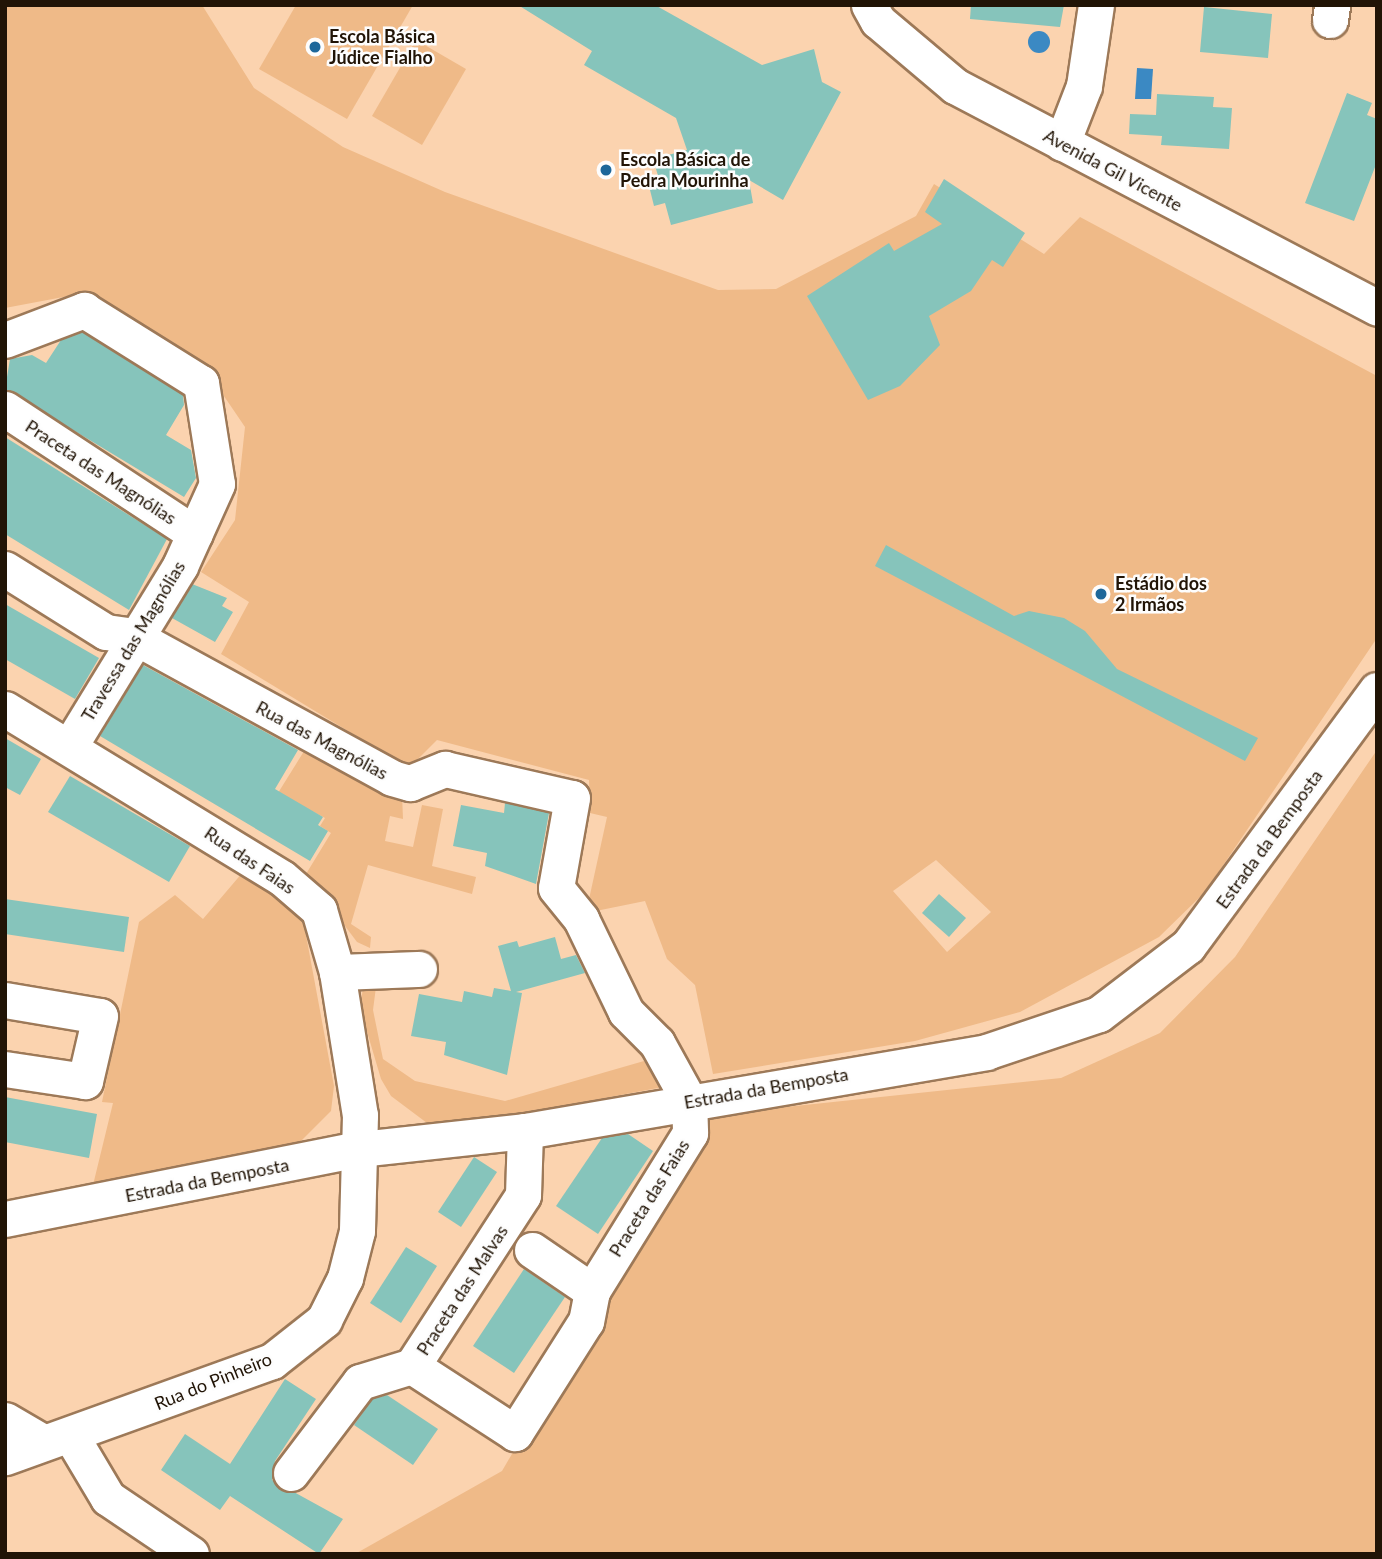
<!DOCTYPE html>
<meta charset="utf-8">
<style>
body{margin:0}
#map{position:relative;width:1382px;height:1559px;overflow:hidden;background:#fbd3af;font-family:Lato,sans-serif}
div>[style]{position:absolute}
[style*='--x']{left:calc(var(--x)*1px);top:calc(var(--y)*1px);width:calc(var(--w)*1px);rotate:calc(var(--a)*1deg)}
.green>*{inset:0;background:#efba88}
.water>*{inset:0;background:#3b89c3}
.round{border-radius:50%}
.building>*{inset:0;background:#86c4bb}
.roads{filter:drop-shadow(2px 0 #9d7958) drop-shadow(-2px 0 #9d7958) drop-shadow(0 2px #9d7958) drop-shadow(0 -2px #9d7958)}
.minor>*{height:35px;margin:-17.5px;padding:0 17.5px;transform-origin:17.5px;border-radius:17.5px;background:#fff}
.dots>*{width:19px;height:19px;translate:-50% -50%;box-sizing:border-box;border:4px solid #fdfdfd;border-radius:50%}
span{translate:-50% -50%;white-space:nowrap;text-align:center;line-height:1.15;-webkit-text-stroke:5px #fdfdfd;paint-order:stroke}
.poi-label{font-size:18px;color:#211406;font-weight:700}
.left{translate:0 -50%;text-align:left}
.street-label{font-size:18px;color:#211406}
.frame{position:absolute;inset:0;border:7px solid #211406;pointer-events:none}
</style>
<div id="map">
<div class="green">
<div style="clip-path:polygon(evenodd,5px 5px,202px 5px,254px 88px,343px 147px,445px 192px,718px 290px,776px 289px,916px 216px,934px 184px,1044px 254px,1080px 217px,1377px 376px,1377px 638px,1205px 892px,1159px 937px,1020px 1012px,915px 1041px,713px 1074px,695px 985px,667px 959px,645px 901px,586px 913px,607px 817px,590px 813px,589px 780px,437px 740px,409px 768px,221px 654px,249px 602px,201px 572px,235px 520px,245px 427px,211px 377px,173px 342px,74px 295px,5px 308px,5px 5px,936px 860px,991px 912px,947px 952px,893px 891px,936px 860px)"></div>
<div style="clip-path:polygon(296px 5px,413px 5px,347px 119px,259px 69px)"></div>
<div style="clip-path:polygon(416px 40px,466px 69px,422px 145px,372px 116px)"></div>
<div style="clip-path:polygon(306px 748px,402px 794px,403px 819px,390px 816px,385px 841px,413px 847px,422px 805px,443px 809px,432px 866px,476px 877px,472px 894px,368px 865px,351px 924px,371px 937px,370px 948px,357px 942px,306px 874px,331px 833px,320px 826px,325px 818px,278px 793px)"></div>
<div style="clip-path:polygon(1377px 750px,1377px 1554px,355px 1554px,502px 1471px,711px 1115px,1061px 1078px,1160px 1033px,1235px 957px)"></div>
<div style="clip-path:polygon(243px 872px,303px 919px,334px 1086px,331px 1111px,293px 1149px,93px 1185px,113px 1103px,102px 1102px,139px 922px,175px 895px,203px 919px)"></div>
<div style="clip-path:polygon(364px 981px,376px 987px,373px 1010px,383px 1059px,415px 1081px,505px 1101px,644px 1061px,663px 1087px,462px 1125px,427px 1123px,391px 1096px,381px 1079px,360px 1008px)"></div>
</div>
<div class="water">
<div class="round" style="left:1028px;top:31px;width:22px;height:22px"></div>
<div style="clip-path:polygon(1137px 68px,1153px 69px,1151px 99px,1135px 99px)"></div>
</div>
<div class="building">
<div style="clip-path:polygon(518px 5px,655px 5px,762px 65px,814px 49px,822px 82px,841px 92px,783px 200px,749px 180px,753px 203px,671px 225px,665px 203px,654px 206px,648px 182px,659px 179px,653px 159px,687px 150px,676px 118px,584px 65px,592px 51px)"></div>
<div style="clip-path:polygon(971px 5px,1064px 5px,1060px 27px,970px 19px)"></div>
<div style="clip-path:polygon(1204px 7px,1272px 14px,1268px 58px,1200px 52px)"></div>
<div style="clip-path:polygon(1347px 93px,1372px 103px,1367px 115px,1377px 119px,1377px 162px,1354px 221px,1305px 203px)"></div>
<div style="clip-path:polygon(1157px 94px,1214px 97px,1213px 107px,1232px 108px,1229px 149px,1161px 145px,1162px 136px,1129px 134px,1130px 114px,1156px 115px)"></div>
<div style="clip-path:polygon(944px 179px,1025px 233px,1003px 267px,992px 260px,971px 291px,929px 316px,940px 345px,900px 386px,868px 400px,807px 296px,889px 243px,894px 251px,942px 224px,925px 212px)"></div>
<div style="clip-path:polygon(82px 332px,183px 395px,184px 405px,166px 435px,191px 450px,196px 478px,184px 497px,5px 389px,10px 359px,32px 355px,46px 363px,61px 340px)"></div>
<div style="clip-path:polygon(5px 437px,167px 539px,129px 610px,5px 534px)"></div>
<div style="clip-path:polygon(886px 545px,1014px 616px,1029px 611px,1064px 618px,1085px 631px,1117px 669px,1258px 738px,1245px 761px,875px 566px)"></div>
<div style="clip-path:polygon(192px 584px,227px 598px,222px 606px,233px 612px,215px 642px,172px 618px)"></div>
<div style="clip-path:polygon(5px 604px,99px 658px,75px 699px,5px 659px)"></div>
<div style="clip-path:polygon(143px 665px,298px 750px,275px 789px,323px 817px,318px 825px,328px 831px,310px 861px,100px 736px)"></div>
<div style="clip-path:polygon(5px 738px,41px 759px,20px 795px,5px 787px)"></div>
<div style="clip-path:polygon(70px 776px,190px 846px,169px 882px,48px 812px)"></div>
<div style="clip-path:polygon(505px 803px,549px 813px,536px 884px,485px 866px,487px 853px,453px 846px,461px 805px,504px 813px)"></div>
<div style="clip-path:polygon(939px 894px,966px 918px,949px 937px,922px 913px)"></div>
<div style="clip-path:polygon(5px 899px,129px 917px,124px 952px,5px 934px)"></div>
<div style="clip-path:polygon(555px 937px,561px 959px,576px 955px,585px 973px,516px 992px,522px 993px,507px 1075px,444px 1055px,446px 1042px,411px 1036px,419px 994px,462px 1002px,464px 991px,492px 997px,494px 988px,511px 991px,498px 946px,517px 941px,519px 947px)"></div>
<div style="clip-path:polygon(5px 1097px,97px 1114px,89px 1158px,5px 1142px)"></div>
<div style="clip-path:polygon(628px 1134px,653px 1151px,598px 1234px,556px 1206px,602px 1138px)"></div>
<div style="clip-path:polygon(474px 1157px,497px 1172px,461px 1227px,438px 1212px)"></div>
<div style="clip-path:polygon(406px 1247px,437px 1266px,401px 1323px,370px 1303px)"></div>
<div style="clip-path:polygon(524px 1269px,565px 1297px,514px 1373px,473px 1346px)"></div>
<div style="clip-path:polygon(285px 1379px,316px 1399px,275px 1461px,272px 1480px,343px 1519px,319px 1554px,230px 1496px,220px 1510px,161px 1470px,185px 1434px,230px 1464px)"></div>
<div style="clip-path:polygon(387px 1395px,438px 1429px,413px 1465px,354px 1425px,372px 1399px)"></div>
</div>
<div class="roads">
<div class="minor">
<div style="--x:869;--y:5;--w:18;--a:61"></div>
<div style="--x:878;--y:21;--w:101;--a:40.2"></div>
<div style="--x:955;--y:86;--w:477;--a:27.7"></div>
<div style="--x:1330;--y:20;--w:15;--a:-82"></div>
<div style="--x:1062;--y:143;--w:61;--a:-68.9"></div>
<div style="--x:1084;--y:86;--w:82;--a:-81.6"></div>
<div style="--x:5;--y:340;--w:85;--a:-20.8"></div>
<div style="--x:84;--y:310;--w:138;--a:32"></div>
<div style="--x:201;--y:383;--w:102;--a:81"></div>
<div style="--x:217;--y:484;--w:90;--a:114.3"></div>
<div style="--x:180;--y:566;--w:212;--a:121.5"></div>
<div style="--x:5;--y:409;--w:227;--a:33.3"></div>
<div style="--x:5;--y:569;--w:119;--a:32"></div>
<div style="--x:106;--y:632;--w:27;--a:8"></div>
<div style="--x:133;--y:636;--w:295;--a:28.7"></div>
<div style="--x:392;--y:778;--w:19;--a:16"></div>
<div style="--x:410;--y:783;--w:38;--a:-22"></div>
<div style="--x:445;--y:769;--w:130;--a:12.9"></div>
<div style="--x:572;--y:798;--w:91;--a:100.1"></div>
<div style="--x:556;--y:888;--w:40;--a:51"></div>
<div style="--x:581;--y:919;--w:103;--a:64.2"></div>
<div style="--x:626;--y:1012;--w:44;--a:45"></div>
<div style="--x:657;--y:1043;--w:66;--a:61.1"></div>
<div style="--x:689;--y:1101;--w:32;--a:88"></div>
<div style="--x:690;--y:1133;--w:186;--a:121.8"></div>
<div style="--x:592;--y:1291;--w:31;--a:101"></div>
<div style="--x:586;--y:1321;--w:133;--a:122.4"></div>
<div style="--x:515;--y:1433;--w:123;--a:-147"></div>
<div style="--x:5;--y:709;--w:324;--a:31.4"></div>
<div style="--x:282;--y:878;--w:49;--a:40.9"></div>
<div style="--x:319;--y:910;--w:65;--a:73.8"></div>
<div style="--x:337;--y:972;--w:145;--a:80.9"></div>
<div style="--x:360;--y:1115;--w:116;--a:91.5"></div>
<div style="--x:357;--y:1231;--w:49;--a:104.3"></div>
<div style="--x:345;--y:1278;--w:47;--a:116.6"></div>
<div style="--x:324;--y:1320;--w:66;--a:141.7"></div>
<div style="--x:272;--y:1361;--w:284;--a:160.2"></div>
<div style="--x:337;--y:972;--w:82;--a:-2.1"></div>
<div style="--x:5;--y:1000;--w:96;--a:9.6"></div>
<div style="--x:100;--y:1016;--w:67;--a:103"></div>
<div style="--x:85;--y:1081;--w:81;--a:-171.5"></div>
<div style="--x:5;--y:1219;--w:362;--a:-11.2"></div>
<div style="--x:360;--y:1149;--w:166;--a:-6.2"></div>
<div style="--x:525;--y:1131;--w:468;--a:-9.7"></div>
<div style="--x:986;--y:1052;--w:119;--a:-18.6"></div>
<div style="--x:1099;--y:1014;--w:112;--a:-37.4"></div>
<div style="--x:1188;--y:946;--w:318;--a:-53.6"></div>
<div style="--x:532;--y:1250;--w:73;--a:34.3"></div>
<div style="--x:5;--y:1420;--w:44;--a:30.1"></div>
<div style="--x:71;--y:1436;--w:72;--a:59.2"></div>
<div style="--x:108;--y:1498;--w:100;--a:34"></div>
<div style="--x:291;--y:1473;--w:114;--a:-52.8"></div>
<div style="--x:360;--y:1382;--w:54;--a:-17.1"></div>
<div style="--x:412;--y:1366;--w:204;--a:-57"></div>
<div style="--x:523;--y:1195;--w:64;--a:-88.2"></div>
</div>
</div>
<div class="dots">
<div style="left:315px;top:47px;background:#1d679a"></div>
<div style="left:606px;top:170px;background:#1d679a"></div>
<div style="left:1101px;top:594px;background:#1d679a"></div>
</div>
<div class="poi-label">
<span class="left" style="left:329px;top:47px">Escola Básica<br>Júdice Fialho</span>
<span class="left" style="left:620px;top:170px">Escola Básica de<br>Pedra Mourinha</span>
<span class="left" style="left:1115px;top:594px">Estádio dos<br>2 Irmãos</span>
</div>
<div class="street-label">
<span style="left:1113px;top:170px;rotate:28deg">Avenida Gil Vicente</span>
<span style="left:101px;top:472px;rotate:33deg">Praceta das Magnólias</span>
<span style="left:133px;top:641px;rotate:-59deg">Travessa das Magnólias</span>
<span style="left:322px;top:740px;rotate:28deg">Rua das Magnólias</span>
<span style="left:1269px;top:839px;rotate:-54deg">Estrada da Bemposta</span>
<span style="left:250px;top:860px;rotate:34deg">Rua das Faias</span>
<span style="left:766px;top:1088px;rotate:-10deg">Estrada da Bemposta</span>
<span style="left:207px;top:1180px;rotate:-11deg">Estrada da Bemposta</span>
<span style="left:649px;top:1198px;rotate:-58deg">Praceta das Faias</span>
<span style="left:462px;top:1290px;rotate:-57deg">Praceta das Malvas</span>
<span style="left:213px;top:1381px;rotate:-22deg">Rua do Pinheiro</span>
</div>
<div class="frame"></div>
</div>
